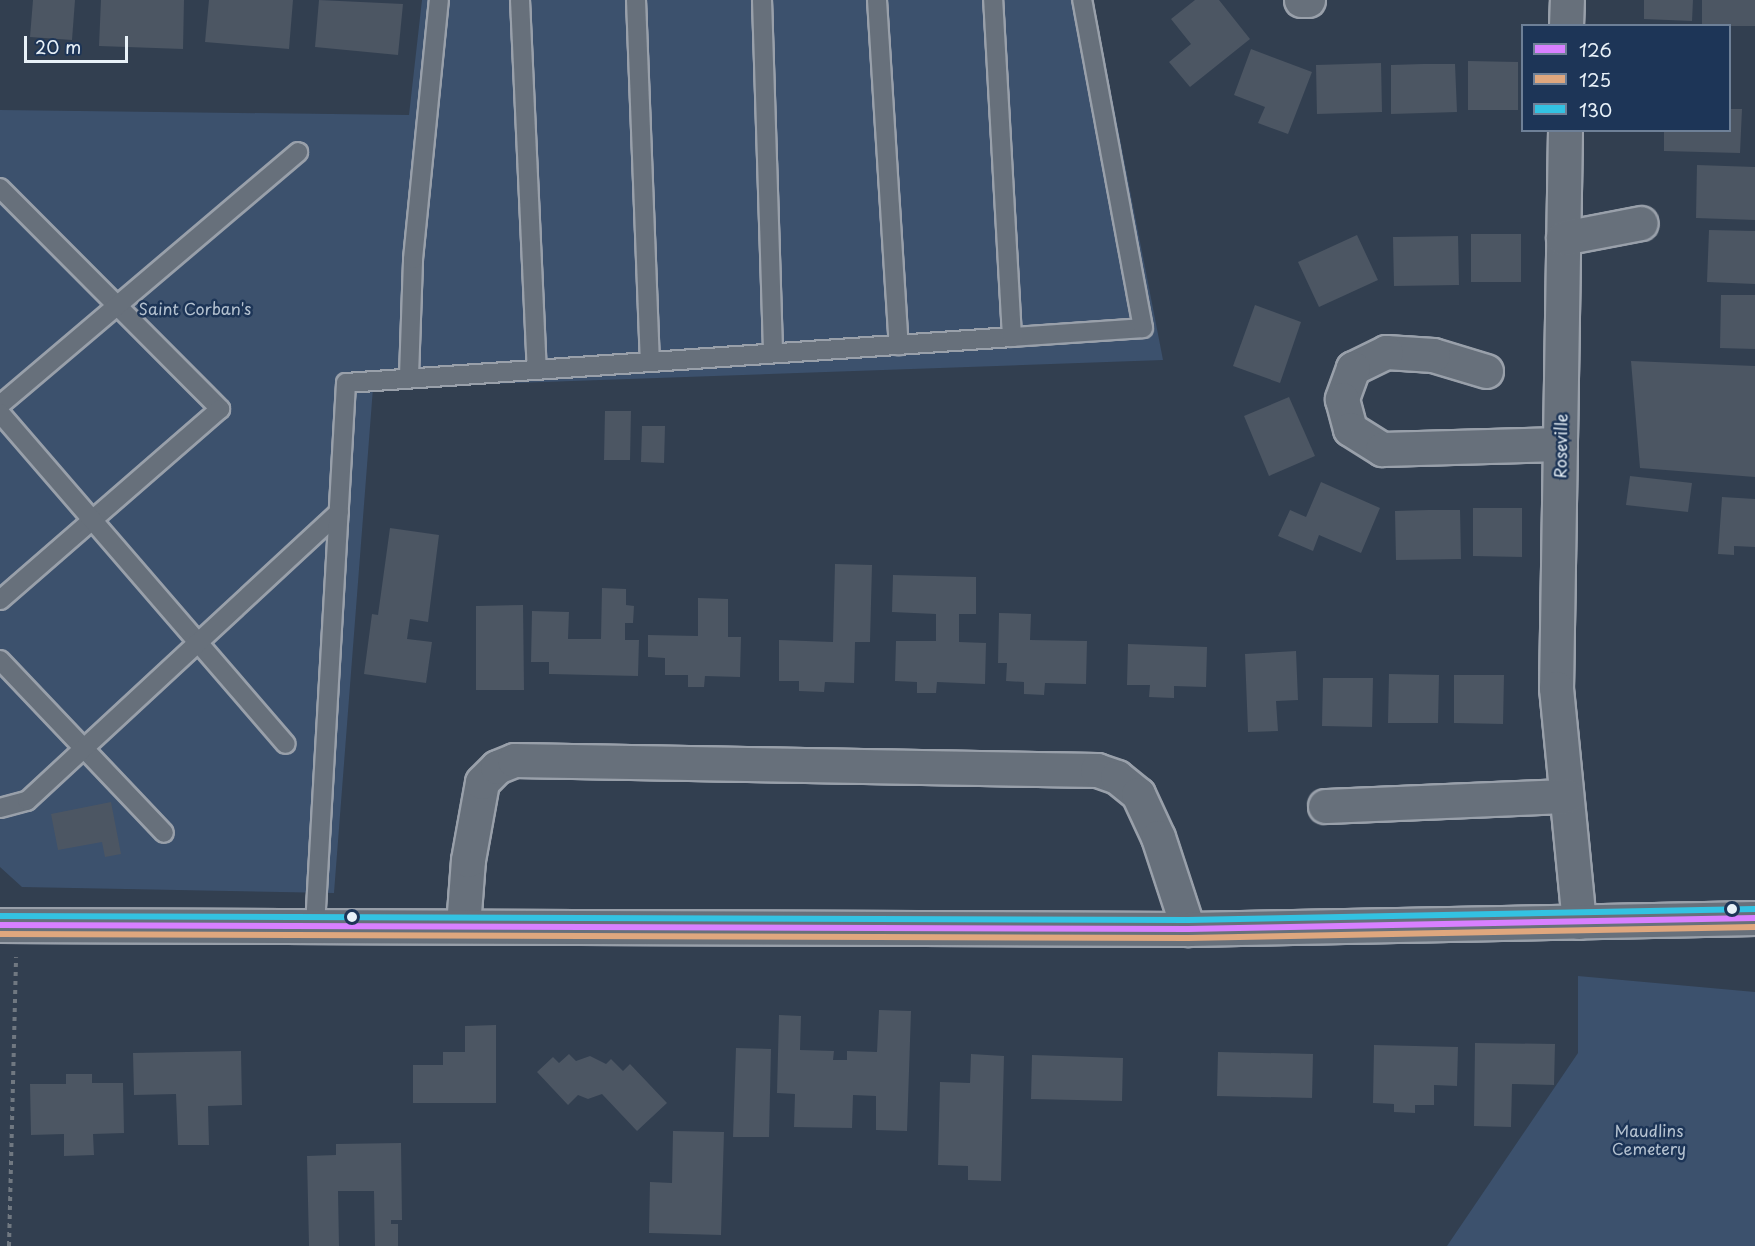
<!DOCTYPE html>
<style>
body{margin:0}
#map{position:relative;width:1755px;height:1246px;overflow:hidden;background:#323f50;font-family:"Playpen Sans",sans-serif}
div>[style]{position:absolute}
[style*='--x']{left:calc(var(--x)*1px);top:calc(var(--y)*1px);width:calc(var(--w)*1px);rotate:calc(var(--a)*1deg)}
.green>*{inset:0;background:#3c516d}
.building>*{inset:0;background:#4c5663}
.path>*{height:4px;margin-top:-2px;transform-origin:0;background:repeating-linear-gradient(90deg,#707881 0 4.5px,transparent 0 9px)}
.roads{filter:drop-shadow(2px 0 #99a0aa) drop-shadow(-2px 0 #99a0aa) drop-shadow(0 2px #99a0aa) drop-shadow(0 -2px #99a0aa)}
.service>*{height:18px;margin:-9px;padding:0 9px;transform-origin:9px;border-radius:9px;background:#67707b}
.minor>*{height:33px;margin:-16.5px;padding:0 16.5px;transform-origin:16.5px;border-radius:16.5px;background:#67707b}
.secondary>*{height:33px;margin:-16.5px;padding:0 16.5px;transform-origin:16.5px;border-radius:16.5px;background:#67707b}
.bus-1>*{height:6px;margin:-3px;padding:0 3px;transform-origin:3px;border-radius:3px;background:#d880ff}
.bus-2>*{height:6px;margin:-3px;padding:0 3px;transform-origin:3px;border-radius:3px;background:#dfa77e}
.bus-3>*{height:6px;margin:-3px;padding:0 3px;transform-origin:3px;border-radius:3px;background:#33c2e2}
.dots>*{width:16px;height:16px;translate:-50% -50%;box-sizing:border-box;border:3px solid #1d3557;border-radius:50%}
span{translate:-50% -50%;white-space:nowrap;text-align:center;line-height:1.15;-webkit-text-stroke:5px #1d3557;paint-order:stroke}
.park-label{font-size:16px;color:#b5c2d0}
.street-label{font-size:16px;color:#e8f1f8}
.legend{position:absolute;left:1521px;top:24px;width:210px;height:108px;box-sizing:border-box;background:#1d3557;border:2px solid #6e8097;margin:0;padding:8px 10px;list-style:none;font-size:18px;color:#e8f1f8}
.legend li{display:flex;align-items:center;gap:12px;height:30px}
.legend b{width:30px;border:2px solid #6e8097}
.scale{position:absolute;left:24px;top:36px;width:104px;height:27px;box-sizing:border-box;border:3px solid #e8f1f8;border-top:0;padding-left:8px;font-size:18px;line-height:21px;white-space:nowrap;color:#e8f1f8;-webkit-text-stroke:4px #1d3557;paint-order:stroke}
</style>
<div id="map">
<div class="green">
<div style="clip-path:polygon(422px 0,1093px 0,1163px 360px,373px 388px,334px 893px,22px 887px,0 867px,0 110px,409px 115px)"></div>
<div style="clip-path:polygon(1578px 976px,1755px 992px,1755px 1246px,1447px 1246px,1578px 1053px)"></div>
</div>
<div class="building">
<div style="clip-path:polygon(33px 0,75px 0,72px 40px,30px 37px)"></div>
<div style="clip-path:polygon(101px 0,184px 0,183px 49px,99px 46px)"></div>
<div style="clip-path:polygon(209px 0,293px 0,289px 49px,205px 42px)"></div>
<div style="clip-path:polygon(319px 0,403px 4px,398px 55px,315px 47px)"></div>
<div style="clip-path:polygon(1195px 0,1219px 0,1250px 39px,1190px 87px,1169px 62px,1191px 44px,1171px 19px)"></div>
<div style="clip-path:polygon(1644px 0,1693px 0,1692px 21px,1644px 19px)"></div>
<div style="clip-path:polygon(1702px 0,1755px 0,1755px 26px,1702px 26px)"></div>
<div style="clip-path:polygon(1251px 49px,1312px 72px,1288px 134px,1258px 123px,1265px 107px,1234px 95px)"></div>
<div style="clip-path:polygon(1468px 61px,1518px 62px,1518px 110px,1468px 110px)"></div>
<div style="clip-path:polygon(1381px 63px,1382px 112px,1317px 114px,1316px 65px)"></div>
<div style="clip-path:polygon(1423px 64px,1455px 64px,1457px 112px,1391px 114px,1391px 65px)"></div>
<div style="clip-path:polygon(1730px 109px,1742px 109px,1740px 153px,1664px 151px,1664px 130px,1730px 130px)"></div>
<div style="clip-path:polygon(1697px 165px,1755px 167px,1755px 220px,1696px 218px)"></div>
<div style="clip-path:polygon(1709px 230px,1755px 231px,1755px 284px,1707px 282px)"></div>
<div style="clip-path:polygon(1471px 234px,1521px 234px,1521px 282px,1471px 282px)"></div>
<div style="clip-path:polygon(1357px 235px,1378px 280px,1319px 307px,1298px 262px)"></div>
<div style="clip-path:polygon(1458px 236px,1459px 285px,1394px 286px,1393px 237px)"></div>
<div style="clip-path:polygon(1721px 295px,1755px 295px,1755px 349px,1720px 348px)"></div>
<div style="clip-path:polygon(1255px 305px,1301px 322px,1280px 383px,1233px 366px)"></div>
<div style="clip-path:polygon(1631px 361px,1755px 366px,1755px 477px,1640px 468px)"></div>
<div style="clip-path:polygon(1289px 397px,1315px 456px,1269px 476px,1244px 416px)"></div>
<div style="clip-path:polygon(605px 411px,631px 411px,630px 460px,604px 460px)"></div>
<div style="clip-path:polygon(642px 426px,665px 426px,664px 463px,641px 462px)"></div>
<div style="clip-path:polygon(1630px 476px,1692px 483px,1688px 512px,1626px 505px)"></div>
<div style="clip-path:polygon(1321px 482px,1380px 508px,1361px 553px,1319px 535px,1313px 551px,1278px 536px,1290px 510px,1306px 517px)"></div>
<div style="clip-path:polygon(1722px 497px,1755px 499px,1755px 547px,1734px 546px,1734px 555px,1718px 554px)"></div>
<div style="clip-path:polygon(1473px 508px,1522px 508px,1522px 557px,1473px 556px)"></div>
<div style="clip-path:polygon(1428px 510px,1460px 510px,1461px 559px,1396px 560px,1395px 511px)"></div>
<div style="clip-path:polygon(390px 528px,439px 535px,428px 622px,410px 619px,407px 639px,432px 642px,426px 683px,364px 674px,372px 614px,378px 615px)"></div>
<div style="clip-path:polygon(835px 564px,872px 565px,870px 642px,855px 642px,854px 683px,825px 682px,824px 692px,799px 691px,799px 681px,779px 681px,779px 640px,833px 642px)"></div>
<div style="clip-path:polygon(893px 575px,976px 577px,976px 614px,959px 614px,959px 642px,986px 643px,985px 684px,937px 682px,936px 693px,917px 693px,917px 682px,895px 681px,896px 641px,936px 641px,936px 614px,892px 612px)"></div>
<div style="clip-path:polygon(602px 588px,626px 589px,626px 605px,634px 606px,633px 623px,625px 623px,625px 640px,639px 640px,638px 676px,549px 674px,549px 662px,531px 662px,532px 611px,569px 612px,568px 639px,601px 639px)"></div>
<div style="clip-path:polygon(698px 598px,728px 599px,728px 637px,741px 637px,740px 677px,705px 676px,704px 687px,688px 687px,688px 675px,665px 675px,665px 658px,648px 657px,648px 635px,698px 636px)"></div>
<div style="clip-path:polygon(523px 605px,524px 690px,476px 690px,476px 606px)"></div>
<div style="clip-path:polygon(999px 613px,1031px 614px,1030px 640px,1087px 641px,1086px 684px,1045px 683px,1044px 695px,1024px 694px,1024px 682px,1006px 681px,1007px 663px,998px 663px)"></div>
<div style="clip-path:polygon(1128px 644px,1207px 647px,1206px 687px,1174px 686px,1174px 698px,1149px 697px,1150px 685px,1127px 685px)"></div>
<div style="clip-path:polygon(1296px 651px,1298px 700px,1276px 701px,1278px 731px,1248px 732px,1245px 654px)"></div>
<div style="clip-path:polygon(1389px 674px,1439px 675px,1438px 723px,1388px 723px)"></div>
<div style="clip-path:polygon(1454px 675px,1504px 675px,1503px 724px,1454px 723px)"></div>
<div style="clip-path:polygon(1323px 678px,1373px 678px,1372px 727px,1322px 726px)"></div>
<div style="clip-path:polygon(111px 802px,121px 854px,105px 857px,102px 842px,58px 850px,51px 814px)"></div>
<div style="clip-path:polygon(879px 1010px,911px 1011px,907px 1131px,876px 1130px,876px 1096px,853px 1095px,852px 1128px,794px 1127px,795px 1094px,777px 1093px,779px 1015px,801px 1016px,800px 1050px,834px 1051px,833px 1060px,847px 1060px,847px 1051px,877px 1052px)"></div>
<div style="clip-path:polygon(496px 1025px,496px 1103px,413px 1103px,413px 1065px,443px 1065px,443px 1052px,465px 1052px,465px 1026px)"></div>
<div style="clip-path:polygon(1475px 1043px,1555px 1044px,1554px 1085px,1512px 1084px,1511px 1127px,1474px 1126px)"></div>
<div style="clip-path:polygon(1374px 1045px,1458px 1047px,1457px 1086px,1434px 1085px,1434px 1105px,1415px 1105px,1415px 1113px,1394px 1112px,1394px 1104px,1373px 1103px)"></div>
<div style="clip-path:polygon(736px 1048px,771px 1049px,769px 1137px,733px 1137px)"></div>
<div style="clip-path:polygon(241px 1051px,242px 1105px,208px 1106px,209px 1145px,178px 1145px,176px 1094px,134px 1095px,133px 1053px)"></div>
<div style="clip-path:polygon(1218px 1052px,1313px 1054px,1312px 1098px,1217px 1096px)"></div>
<div style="clip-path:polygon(569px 1054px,576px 1061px,590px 1056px,606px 1064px,611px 1059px,623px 1071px,630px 1064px,667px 1103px,637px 1131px,602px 1094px,588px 1099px,578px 1095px,568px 1105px,537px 1072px,553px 1057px,559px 1063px)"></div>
<div style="clip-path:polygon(971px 1054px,1004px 1056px,1001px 1181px,968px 1180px,968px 1166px,938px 1165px,940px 1082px,970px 1083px)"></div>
<div style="clip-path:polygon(1032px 1055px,1123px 1058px,1122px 1101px,1031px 1099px)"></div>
<div style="clip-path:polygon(66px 1074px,92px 1074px,92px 1083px,123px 1083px,124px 1133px,93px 1134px,94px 1155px,64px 1156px,64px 1134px,31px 1135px,30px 1084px,66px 1084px)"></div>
<div style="clip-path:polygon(673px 1131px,724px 1132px,721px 1235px,649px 1233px,650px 1182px,672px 1183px)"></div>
<div style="clip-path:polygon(401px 1143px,402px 1220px,391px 1220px,391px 1224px,398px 1224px,398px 1246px,375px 1246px,374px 1191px,338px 1191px,339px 1246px,309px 1246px,307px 1156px,336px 1155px,336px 1144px)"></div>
</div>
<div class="path">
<div style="--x:9;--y:1246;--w:289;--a:-88.6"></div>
</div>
<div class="roads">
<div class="service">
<div style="--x:520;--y:0;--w:368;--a:87.4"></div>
<div style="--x:636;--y:0;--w:361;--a:87.8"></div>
<div style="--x:762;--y:0;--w:353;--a:88.2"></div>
<div style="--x:877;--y:0;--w:346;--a:86.4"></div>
<div style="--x:0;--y:188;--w:312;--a:45.1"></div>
<div style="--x:220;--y:409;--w:291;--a:139"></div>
<div style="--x:1012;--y:337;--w:131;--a:-3.9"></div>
<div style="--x:1143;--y:328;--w:334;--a:-100.5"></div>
<div style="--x:409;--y:376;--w:117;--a:-88"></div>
<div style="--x:413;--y:259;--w:260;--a:-84.3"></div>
<div style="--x:0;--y:405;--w:391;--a:-40.3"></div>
<div style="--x:0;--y:413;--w:437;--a:49.2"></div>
<div style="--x:0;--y:660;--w:238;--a:46.5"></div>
<div style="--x:0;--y:808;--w:28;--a:-15"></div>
<div style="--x:27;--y:801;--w:425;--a:-42.8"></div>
<div style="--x:315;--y:926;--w:544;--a:-86.73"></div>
<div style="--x:346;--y:383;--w:668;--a:-3.95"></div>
<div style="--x:1012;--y:337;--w:338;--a:-93.2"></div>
</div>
<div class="minor">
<div style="--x:1301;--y:0;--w:7;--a:0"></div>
<div style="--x:1566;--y:26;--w:26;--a:-88"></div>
<div style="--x:1565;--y:130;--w:558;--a:90.92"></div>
<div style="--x:1556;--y:688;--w:235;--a:84.4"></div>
<div style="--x:1563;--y:238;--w:79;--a:-10.9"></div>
<div style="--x:1486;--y:371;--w:55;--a:-163.2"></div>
<div style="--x:1433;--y:355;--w:47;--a:-176.3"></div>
<div style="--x:1386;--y:352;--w:37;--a:154"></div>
<div style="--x:1353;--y:368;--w:33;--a:110"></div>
<div style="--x:1342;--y:399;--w:31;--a:75"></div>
<div style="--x:1350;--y:429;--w:38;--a:32"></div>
<div style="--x:1382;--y:449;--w:178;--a:-1.6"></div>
<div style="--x:1325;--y:806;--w:241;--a:-2.4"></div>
<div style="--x:463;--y:926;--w:66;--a:-85.7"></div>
<div style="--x:468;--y:860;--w:79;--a:-79.8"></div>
<div style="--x:482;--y:782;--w:21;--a:-45"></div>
<div style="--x:497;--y:767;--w:18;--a:-22"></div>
<div style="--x:514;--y:760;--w:583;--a:0.98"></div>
<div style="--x:1097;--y:770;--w:21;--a:19"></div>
<div style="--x:1117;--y:777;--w:27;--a:39"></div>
<div style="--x:1138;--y:794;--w:47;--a:65.1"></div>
<div style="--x:1158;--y:837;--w:97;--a:71.9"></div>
</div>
<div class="secondary">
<div style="--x:0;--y:925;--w:1188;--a:0.19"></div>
<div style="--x:1188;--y:929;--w:567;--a:-1.11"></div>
</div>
</div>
<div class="bus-1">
<div style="--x:0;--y:925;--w:1188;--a:0.19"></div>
<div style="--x:1188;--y:929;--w:567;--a:-1.11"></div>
</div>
<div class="bus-2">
<div style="--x:0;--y:934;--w:1188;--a:0.19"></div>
<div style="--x:1188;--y:938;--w:567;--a:-1.11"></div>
</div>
<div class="bus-3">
<div style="--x:0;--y:916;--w:1188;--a:0.19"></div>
<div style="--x:1188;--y:920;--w:567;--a:-1.11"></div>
</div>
<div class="dots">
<div style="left:1732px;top:909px;background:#e8f1f8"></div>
<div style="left:352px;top:917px;background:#e8f1f8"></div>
</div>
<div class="park-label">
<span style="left:195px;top:308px">Saint Corban's</span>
<span style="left:1649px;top:1139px">Maudlins<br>Cemetery</span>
</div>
<div class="street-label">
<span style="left:1560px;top:446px;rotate:-89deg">Roseville</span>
</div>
<ul class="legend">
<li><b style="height:8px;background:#d880ff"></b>126</li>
<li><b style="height:8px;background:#dfa77e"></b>125</li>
<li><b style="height:8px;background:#33c2e2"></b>130</li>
</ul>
<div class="scale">20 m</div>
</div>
